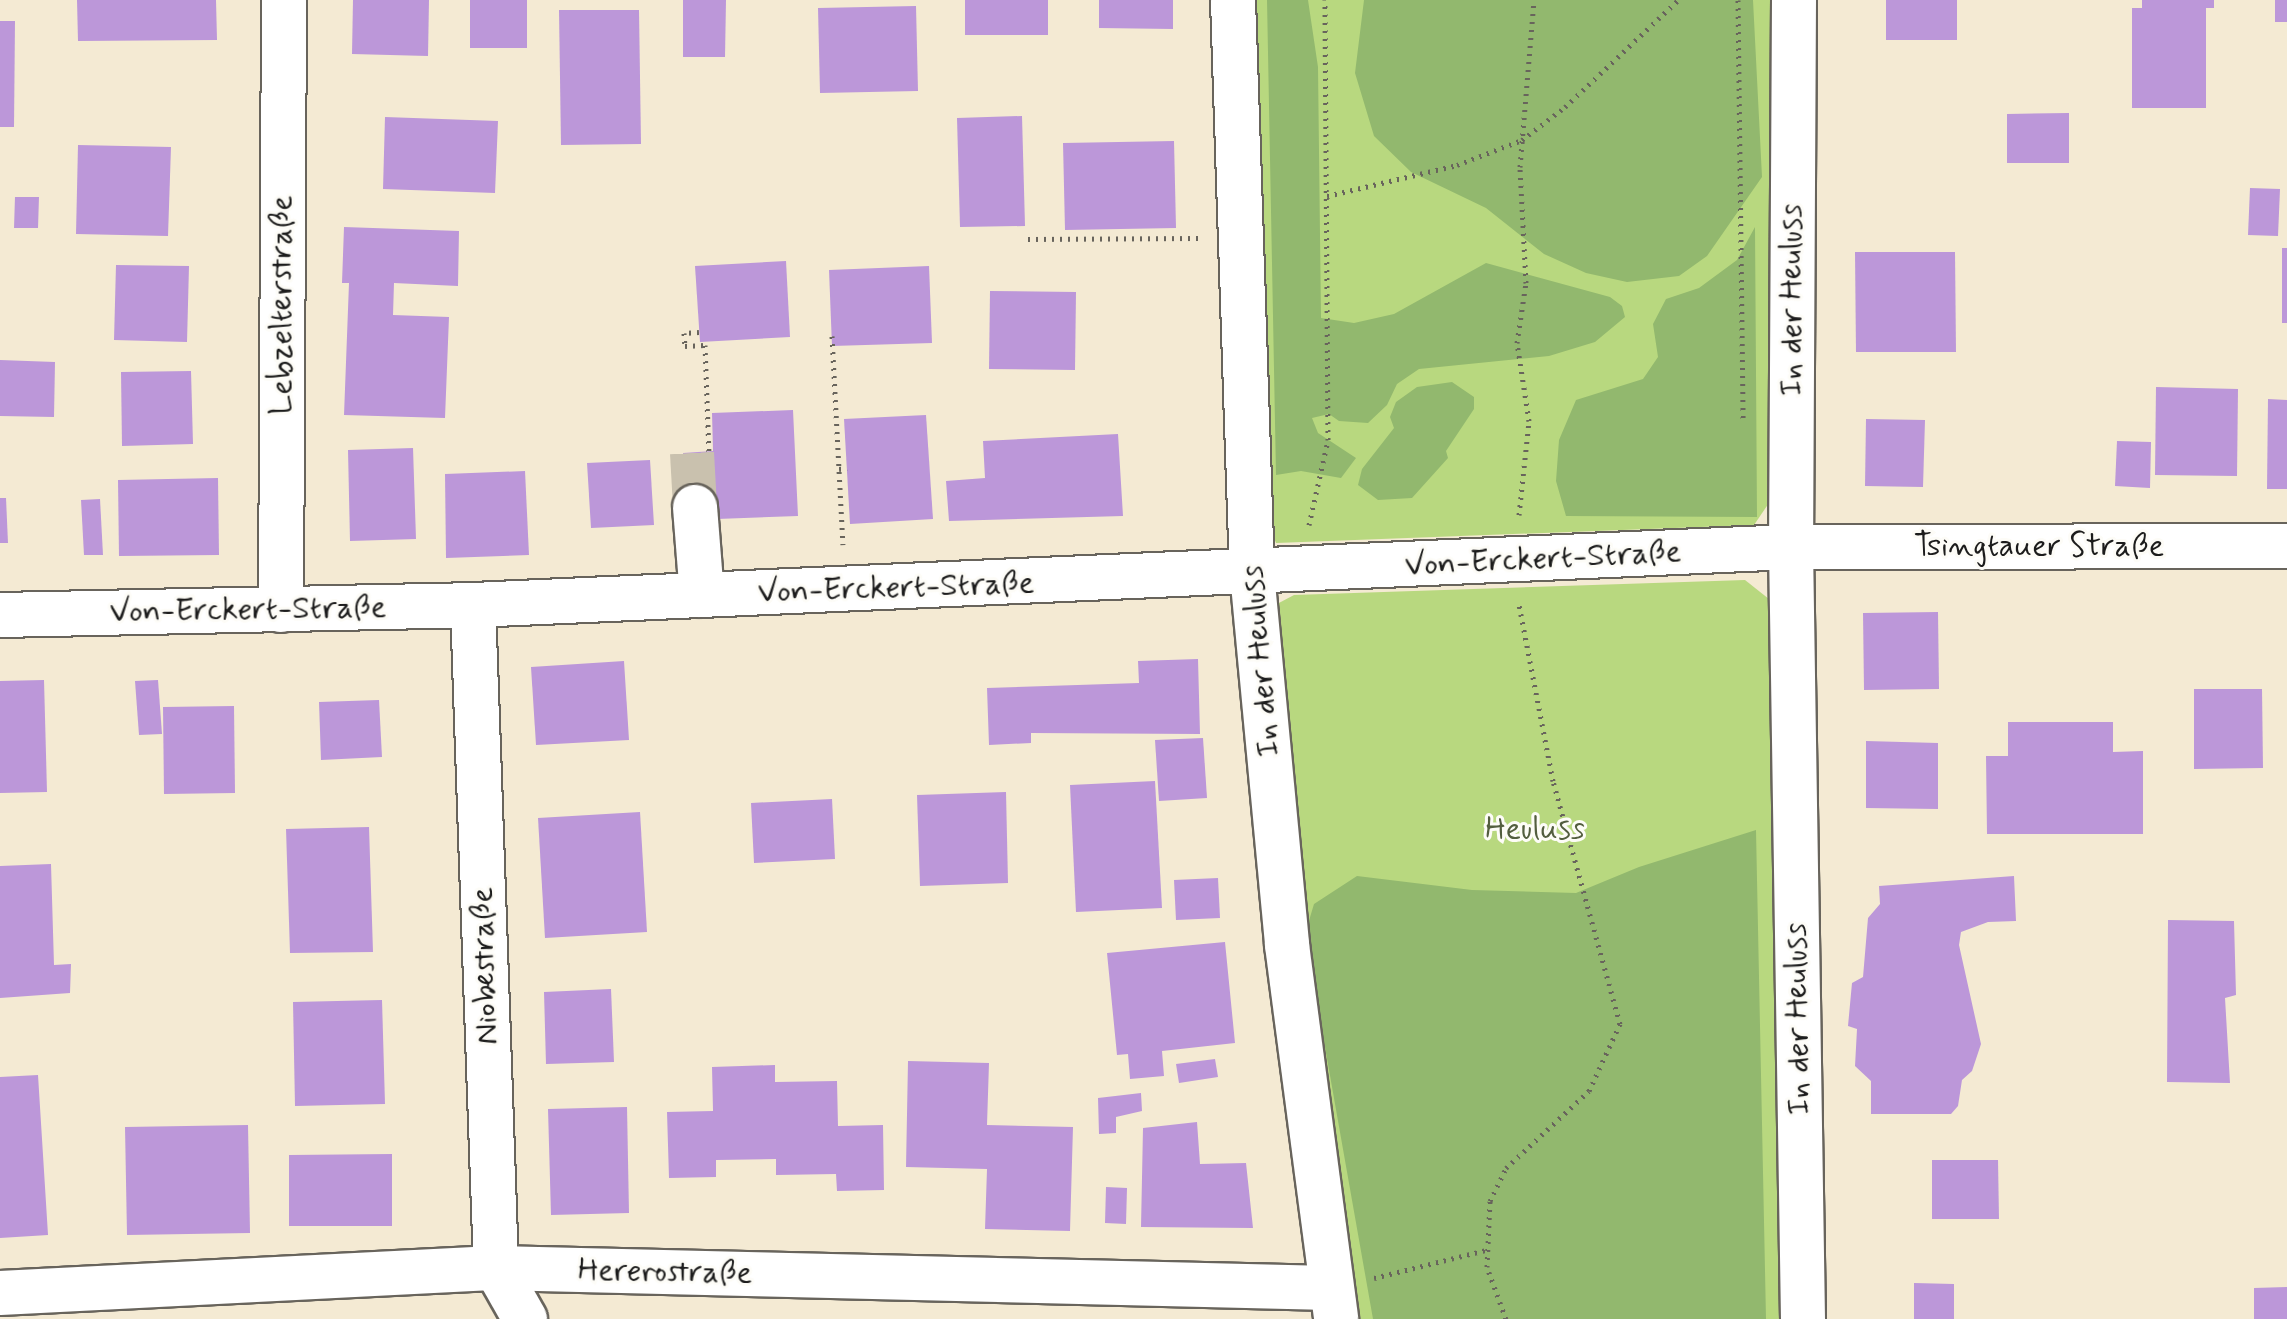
<!DOCTYPE html>
<meta charset="utf-8">
<style>
body{margin:0}
#map{position:relative;width:2287px;height:1319px;overflow:hidden;background:#f4ead3;font-family:Mynerve,sans-serif}
div>[style]{position:absolute}
[style*='--x']{left:calc(var(--x)*1px);top:calc(var(--y)*1px);width:calc(var(--w)*1px);rotate:calc(var(--a)*1deg)}
.green>*{inset:0;background:#b8d87f}
.forest>*{inset:0;background:#92b86e}
.building>*{inset:0;background:#bc97d9}
.minor-tunnel>*{height:44px;margin-top:-22px;transform-origin:0;background:repeating-linear-gradient(90deg,#c9c1ae 0 44px,transparent 0 66px)}
.path>*{height:5px;margin-top:-2.5px;transform-origin:0;background:repeating-linear-gradient(90deg,#68645c 0 2px,transparent 0 8px)}
.roads{filter:drop-shadow(2px 0 #68645c) drop-shadow(-2px 0 #68645c) drop-shadow(0 2px #68645c) drop-shadow(0 -2px #68645c)}
.minor>*{height:44px;margin:-22px;padding:0 22px;transform-origin:22px;border-radius:22px;background:#fff}
span{translate:-50% -50%;white-space:nowrap;text-align:center;line-height:1.15;-webkit-text-stroke:6px #fdfcf7;paint-order:stroke}
.street-label{font-size:32px;color:#1c1c1c}
.park-label{font-size:32px;color:#535e3f}
</style>
<div id="map">
<div class="green">
<div style="clip-path:polygon(1254px 0,1770px 0,1775px 494px,1754px 525px,1276px 543px,1267px 520px)"></div>
<div style="clip-path:polygon(1745px 580px,1774px 603px,1782px 1319px,1357px 1319px,1301px 926px,1277px 604px,1294px 595px)"></div>
</div>
<div class="forest">
<div style="clip-path:polygon(1267px 0,1308px 0,1318px 67px,1321px 318px,1354px 323px,1394px 314px,1486px 263px,1610px 297px,1622px 306px,1625px 317px,1595px 342px,1549px 356px,1419px 369px,1397px 384px,1387px 405px,1368px 423px,1339px 421px,1329px 414px,1312px 418px,1318px 433px,1356px 458px,1341px 478px,1301px 471px,1276px 475px)"></div>
<div style="clip-path:polygon(1364px 0,1753px 0,1762px 177px,1707px 256px,1679px 276px,1627px 282px,1586px 273px,1544px 254px,1486px 208px,1411px 172px,1374px 136px,1355px 73px)"></div>
<div style="clip-path:polygon(1755px 227px,1757px 517px,1566px 516px,1556px 481px,1559px 440px,1576px 400px,1643px 379px,1658px 357px,1653px 324px,1666px 299px,1699px 288px,1737px 260px)"></div>
<div style="clip-path:polygon(1452px 382px,1474px 397px,1474px 409px,1446px 451px,1448px 458px,1412px 498px,1378px 500px,1358px 485px,1362px 469px,1394px 428px,1390px 417px,1396px 402px,1417px 387px)"></div>
<div style="clip-path:polygon(1756px 830px,1766px 1319px,1373px 1319px,1305px 934px,1314px 904px,1357px 876px,1472px 890px,1576px 893px,1639px 867px)"></div>
</div>
<div class="building">
<div style="clip-path:polygon(77px 0,216px 0,217px 40px,78px 41px)"></div>
<div style="clip-path:polygon(353px 0,429px 0,428px 56px,352px 54px)"></div>
<div style="clip-path:polygon(470px 0,527px 0,527px 48px,470px 48px)"></div>
<div style="clip-path:polygon(683px 0,726px 0,725px 57px,683px 57px)"></div>
<div style="clip-path:polygon(965px 0,1048px 0,1048px 35px,965px 35px)"></div>
<div style="clip-path:polygon(1099px 0,1173px 0,1173px 29px,1099px 28px)"></div>
<div style="clip-path:polygon(1886px 0,1957px 0,1957px 40px,1886px 40px)"></div>
<div style="clip-path:polygon(2142px 0,2214px 0,2214px 8px,2206px 8px,2206px 108px,2132px 108px,2132px 8px,2142px 8px)"></div>
<div style="clip-path:polygon(2275px 0,2287px 0,2287px 22px,2275px 22px)"></div>
<div style="clip-path:polygon(916px 6px,918px 91px,820px 93px,818px 8px)"></div>
<div style="clip-path:polygon(559px 10px,639px 10px,641px 144px,561px 145px)"></div>
<div style="clip-path:polygon(0 21px,15px 21px,14px 127px,0 127px)"></div>
<div style="clip-path:polygon(2069px 113px,2069px 163px,2007px 163px,2007px 114px)"></div>
<div style="clip-path:polygon(1022px 116px,1025px 226px,960px 227px,957px 118px)"></div>
<div style="clip-path:polygon(385px 117px,498px 121px,495px 193px,383px 189px)"></div>
<div style="clip-path:polygon(1174px 141px,1176px 228px,1065px 230px,1063px 143px)"></div>
<div style="clip-path:polygon(78px 145px,171px 147px,168px 236px,76px 234px)"></div>
<div style="clip-path:polygon(2250px 188px,2280px 189px,2278px 236px,2248px 235px)"></div>
<div style="clip-path:polygon(15px 197px,39px 197px,38px 228px,14px 228px)"></div>
<div style="clip-path:polygon(344px 227px,459px 231px,458px 286px,394px 283px,393px 315px,449px 317px,445px 418px,344px 415px,349px 283px,342px 283px)"></div>
<div style="clip-path:polygon(2282px 248px,2287px 248px,2287px 323px,2282px 323px)"></div>
<div style="clip-path:polygon(1855px 252px,1955px 252px,1956px 352px,1856px 352px)"></div>
<div style="clip-path:polygon(786px 261px,790px 337px,700px 342px,695px 266px)"></div>
<div style="clip-path:polygon(116px 265px,189px 266px,187px 342px,114px 340px)"></div>
<div style="clip-path:polygon(929px 266px,932px 343px,832px 346px,829px 270px)"></div>
<div style="clip-path:polygon(990px 291px,1076px 292px,1075px 370px,989px 369px)"></div>
<div style="clip-path:polygon(0 360px,55px 362px,54px 417px,0 416px)"></div>
<div style="clip-path:polygon(191px 371px,193px 444px,122px 446px,121px 372px)"></div>
<div style="clip-path:polygon(2156px 387px,2238px 389px,2237px 476px,2155px 475px)"></div>
<div style="clip-path:polygon(2268px 399px,2287px 400px,2287px 489px,2267px 489px)"></div>
<div style="clip-path:polygon(793px 410px,798px 516px,717px 519px,687px 508px,683px 453px,713px 451px,712px 413px)"></div>
<div style="clip-path:polygon(926px 415px,933px 519px,850px 524px,844px 419px)"></div>
<div style="clip-path:polygon(1866px 419px,1925px 420px,1923px 487px,1865px 486px)"></div>
<div style="clip-path:polygon(1118px 434px,1123px 516px,949px 521px,946px 481px,985px 478px,983px 441px)"></div>
<div style="clip-path:polygon(2117px 441px,2151px 442px,2150px 488px,2115px 486px)"></div>
<div style="clip-path:polygon(413px 448px,416px 539px,350px 541px,348px 450px)"></div>
<div style="clip-path:polygon(650px 460px,654px 525px,591px 528px,587px 463px)"></div>
<div style="clip-path:polygon(525px 471px,529px 555px,446px 558px,445px 474px)"></div>
<div style="clip-path:polygon(218px 478px,219px 555px,119px 556px,118px 480px)"></div>
<div style="clip-path:polygon(0 498px,6px 498px,8px 543px,0 543px)"></div>
<div style="clip-path:polygon(100px 499px,103px 555px,84px 555px,81px 500px)"></div>
<div style="clip-path:polygon(1938px 612px,1939px 689px,1864px 690px,1863px 613px)"></div>
<div style="clip-path:polygon(1198px 659px,1200px 734px,1031px 733px,1031px 743px,989px 745px,987px 688px,1139px 683px,1138px 661px)"></div>
<div style="clip-path:polygon(624px 661px,629px 740px,536px 745px,531px 667px)"></div>
<div style="clip-path:polygon(44px 680px,47px 792px,0 793px,0 681px)"></div>
<div style="clip-path:polygon(158px 680px,162px 734px,139px 735px,135px 681px)"></div>
<div style="clip-path:polygon(2194px 689px,2262px 689px,2263px 768px,2194px 769px)"></div>
<div style="clip-path:polygon(379px 700px,382px 757px,321px 760px,319px 702px)"></div>
<div style="clip-path:polygon(234px 706px,235px 793px,164px 794px,163px 707px)"></div>
<div style="clip-path:polygon(2008px 722px,2113px 722px,2113px 752px,2143px 751px,2143px 834px,1987px 834px,1986px 756px,2008px 756px)"></div>
<div style="clip-path:polygon(1203px 738px,1207px 798px,1159px 801px,1155px 740px)"></div>
<div style="clip-path:polygon(1866px 741px,1938px 743px,1938px 809px,1866px 808px)"></div>
<div style="clip-path:polygon(1155px 781px,1162px 908px,1076px 912px,1070px 785px)"></div>
<div style="clip-path:polygon(1006px 792px,1008px 883px,920px 886px,917px 795px)"></div>
<div style="clip-path:polygon(832px 799px,835px 859px,754px 863px,751px 803px)"></div>
<div style="clip-path:polygon(640px 812px,647px 932px,545px 938px,538px 818px)"></div>
<div style="clip-path:polygon(369px 827px,373px 952px,290px 953px,286px 829px)"></div>
<div style="clip-path:polygon(51px 864px,54px 965px,71px 964px,70px 993px,0 998px,0 866px)"></div>
<div style="clip-path:polygon(2014px 876px,2016px 921px,1988px 922px,1961px 932px,1959px 945px,1981px 1044px,1972px 1071px,1962px 1080px,1958px 1106px,1951px 1114px,1871px 1114px,1871px 1081px,1855px 1066px,1857px 1029px,1848px 1026px,1852px 983px,1863px 977px,1868px 918px,1880px 904px,1879px 886px)"></div>
<div style="clip-path:polygon(1218px 878px,1220px 918px,1176px 920px,1174px 880px)"></div>
<div style="clip-path:polygon(2168px 920px,2234px 921px,2236px 995px,2225px 998px,2230px 1083px,2167px 1082px)"></div>
<div style="clip-path:polygon(1225px 942px,1235px 1043px,1162px 1051px,1164px 1076px,1130px 1079px,1128px 1054px,1117px 1055px,1107px 953px)"></div>
<div style="clip-path:polygon(611px 989px,614px 1062px,546px 1064px,544px 992px)"></div>
<div style="clip-path:polygon(382px 1000px,385px 1104px,295px 1106px,293px 1002px)"></div>
<div style="clip-path:polygon(1215px 1059px,1218px 1077px,1179px 1083px,1176px 1064px)"></div>
<div style="clip-path:polygon(908px 1061px,989px 1063px,987px 1125px,1073px 1127px,1070px 1231px,985px 1229px,987px 1169px,906px 1167px)"></div>
<div style="clip-path:polygon(775px 1065px,775px 1082px,837px 1081px,838px 1126px,883px 1125px,884px 1190px,837px 1191px,836px 1174px,776px 1175px,776px 1159px,716px 1160px,716px 1177px,669px 1178px,667px 1112px,713px 1111px,712px 1067px)"></div>
<div style="clip-path:polygon(38px 1075px,48px 1235px,0 1238px,0 1077px)"></div>
<div style="clip-path:polygon(1141px 1093px,1142px 1111px,1116px 1117px,1116px 1133px,1099px 1134px,1098px 1098px)"></div>
<div style="clip-path:polygon(627px 1107px,629px 1213px,551px 1215px,548px 1109px)"></div>
<div style="clip-path:polygon(1197px 1122px,1200px 1164px,1246px 1163px,1253px 1228px,1141px 1227px,1143px 1128px)"></div>
<div style="clip-path:polygon(248px 1125px,250px 1233px,127px 1235px,125px 1127px)"></div>
<div style="clip-path:polygon(392px 1154px,392px 1226px,289px 1226px,289px 1155px)"></div>
<div style="clip-path:polygon(1932px 1160px,1998px 1160px,1999px 1219px,1932px 1219px)"></div>
<div style="clip-path:polygon(1106px 1187px,1127px 1188px,1126px 1224px,1105px 1223px)"></div>
<div style="clip-path:polygon(1914px 1283px,1954px 1284px,1954px 1319px,1914px 1319px)"></div>
<div style="clip-path:polygon(2287px 1287px,2287px 1319px,2254px 1319px,2254px 1288px)"></div>
</div>
<div class="minor-tunnel">
<div style="--x:692;--y:453;--w:54;--a:86.8"></div>
</div>
<div class="path">
<div style="--x:1738;--y:0;--w:420;--a:89.3"></div>
<div style="--x:1327;--y:196;--w:134;--a:-13.4"></div>
<div style="--x:1457;--y:165;--w:70;--a:-21"></div>
<div style="--x:1522;--y:140;--w:54;--a:-37.5"></div>
<div style="--x:1565;--y:107;--w:156;--a:-43.4"></div>
<div style="--x:1028;--y:239;--w:171;--a:-0.3"></div>
<div style="--x:699;--y:332;--w:15;--a:176"></div>
<div style="--x:684;--y:333;--w:13;--a:86"></div>
<div style="--x:685;--y:346;--w:20;--a:-3"></div>
<div style="--x:705;--y:345;--w:107;--a:87.9"></div>
<div style="--x:832;--y:336;--w:209;--a:87"></div>
<div style="--x:839;--y:469;--w:8;--a:-7"></div>
<div style="--x:1519;--y:515;--w:95;--a:-83.9"></div>
<div style="--x:1529;--y:421;--w:79;--a:-98.7"></div>
<div style="--x:1517;--y:343;--w:61;--a:-81.5"></div>
<div style="--x:1526;--y:283;--w:116;--a:-93"></div>
<div style="--x:1520;--y:167;--w:168;--a:-85.2"></div>
<div style="--x:1309;--y:525;--w:87;--a:-77.4"></div>
<div style="--x:1328;--y:440;--w:440;--a:-90.4"></div>
<div style="--x:1374;--y:1278;--w:115;--a:-14"></div>
<div style="--x:1506;--y:1319;--w:55;--a:-110.1"></div>
<div style="--x:1487;--y:1267;--w:66;--a:-87.4"></div>
<div style="--x:1490;--y:1201;--w:37;--a:-64"></div>
<div style="--x:1506;--y:1168;--w:113;--a:-42.9"></div>
<div style="--x:1589;--y:1091;--w:74;--a:-65.2"></div>
<div style="--x:1620;--y:1024;--w:252;--a:-105.4"></div>
<div style="--x:1553;--y:781;--w:180;--a:-100.9"></div>
</div>
<div class="roads">
<div class="minor">
<div style="--x:1233;--y:0;--w:573;--a:88.1"></div>
<div style="--x:1252;--y:573;--w:374;--a:84.6"></div>
<div style="--x:1287;--y:945;--w:377;--a:82.5"></div>
<div style="--x:1794;--y:0;--w:547;--a:90.31"></div>
<div style="--x:1791;--y:547;--w:772;--a:89.11"></div>
<div style="--x:695;--y:507;--w:88;--a:85.5"></div>
<div style="--x:473;--y:605;--w:663;--a:88.01"></div>
<div style="--x:496;--y:1268;--w:59;--a:60.4"></div>
<div style="--x:281;--y:610;--w:610;--a:-89.72"></div>
<div style="--x:0;--y:615;--w:473;--a:-1.2"></div>
<div style="--x:473;--y:605;--w:1319;--a:-2.52"></div>
<div style="--x:1791;--y:547;--w:496;--a:-0.1"></div>
<div style="--x:0;--y:1293;--w:497;--a:-2.9"></div>
<div style="--x:496;--y:1268;--w:834;--a:1.37"></div>
</div>
</div>
<div class="street-label">
<span style="left:1792px;top:300px;rotate:-90deg">In der Heuluss</span>
<span style="left:282px;top:305px;rotate:-90deg">Lebzelterstraße</span>
<span style="left:2039px;top:546px">Tsingtauer Straße</span>
<span style="left:1543px;top:559px;rotate:-3deg">Von-Erckert-Straße</span>
<span style="left:896px;top:588px;rotate:-2deg">Von-Erckert-Straße</span>
<span style="left:248px;top:610px;rotate:-1deg">Von-Erckert-Straße</span>
<span style="left:1261px;top:661px;rotate:-95deg">In der Heuluss</span>
<span style="left:485px;top:966px;rotate:-92deg">Niobestraße</span>
<span style="left:1798px;top:1019px;rotate:-91deg">In der Heuluss</span>
<span style="left:665px;top:1272px;rotate:1deg">Hererostraße</span>
</div>
<div class="park-label">
<span style="left:1535px;top:829px">Heuluss</span>
</div>
</div>
